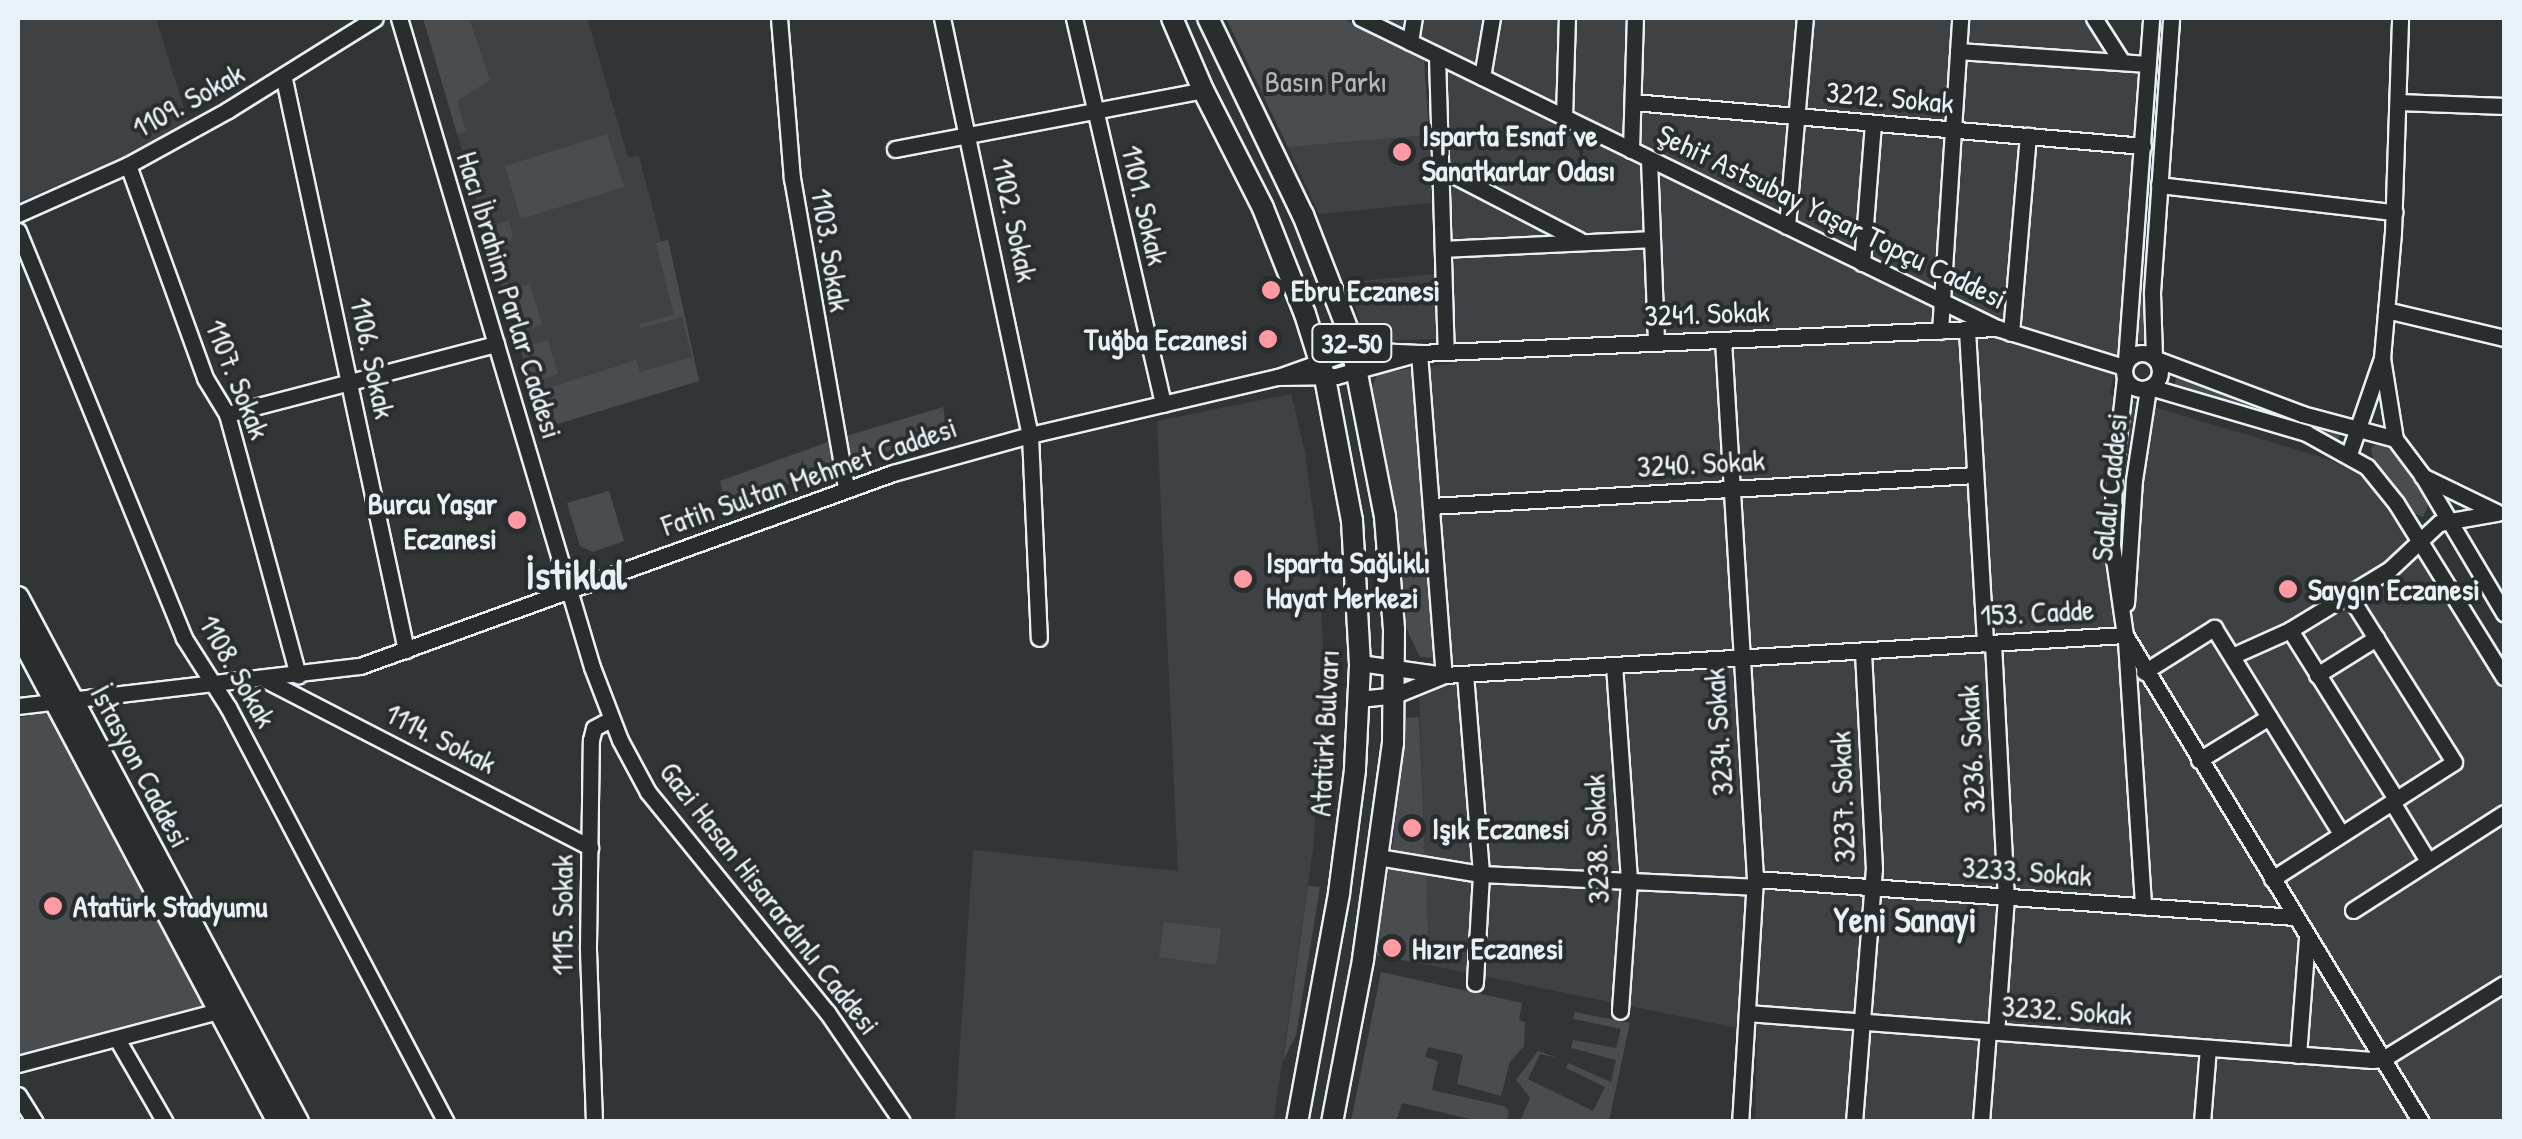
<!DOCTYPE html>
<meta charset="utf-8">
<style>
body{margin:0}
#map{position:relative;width:2522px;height:1139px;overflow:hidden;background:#323536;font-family:"Patrick Hand",sans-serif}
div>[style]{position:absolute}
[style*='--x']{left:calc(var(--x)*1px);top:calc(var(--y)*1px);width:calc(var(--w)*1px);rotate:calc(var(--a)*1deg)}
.built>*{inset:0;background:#3f4244}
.green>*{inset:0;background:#494d4f}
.roads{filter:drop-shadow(2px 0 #e8f1f8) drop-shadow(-2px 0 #e8f1f8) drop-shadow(0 2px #e8f1f8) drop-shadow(0 -2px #e8f1f8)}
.minor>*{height:15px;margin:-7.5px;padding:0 7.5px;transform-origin:7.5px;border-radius:7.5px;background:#2a2d2e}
.minor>.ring{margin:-7.5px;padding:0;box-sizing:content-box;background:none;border:15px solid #2a2d2e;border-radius:50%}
.major>*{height:20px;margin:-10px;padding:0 10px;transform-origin:10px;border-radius:10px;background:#2a2d2e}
.dots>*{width:28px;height:28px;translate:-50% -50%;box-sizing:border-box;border:5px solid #2a2d2e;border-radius:50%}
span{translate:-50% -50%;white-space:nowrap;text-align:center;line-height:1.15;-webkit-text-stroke:8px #2a2d2e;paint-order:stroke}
.shield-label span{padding:2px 8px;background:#2a2d2e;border:2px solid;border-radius:8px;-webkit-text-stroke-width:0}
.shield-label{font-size:28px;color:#e8f1f8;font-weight:700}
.park-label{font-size:30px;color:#b0b8bd}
.street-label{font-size:30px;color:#e8f1f8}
.poi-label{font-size:30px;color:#e8f1f8;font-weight:700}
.left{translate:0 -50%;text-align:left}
.right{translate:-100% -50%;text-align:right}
.quarter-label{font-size:35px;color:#e8f1f8;font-weight:700}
.district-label{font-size:40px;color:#e8f1f8;font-weight:700}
.frame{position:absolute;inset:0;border:20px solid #e8f1f8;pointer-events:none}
</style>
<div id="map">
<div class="built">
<div style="clip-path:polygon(18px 18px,156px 18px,188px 122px,124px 157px,18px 202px)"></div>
<div style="clip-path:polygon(423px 18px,587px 18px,628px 157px,639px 156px,661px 241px,668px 240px,699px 381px,544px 428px)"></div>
<div style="clip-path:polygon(1374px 18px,2087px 18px,2120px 70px,2139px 73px,2121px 334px,2110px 394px,2328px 459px,2364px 477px,2401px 524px,2504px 694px,2504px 1121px,1755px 1121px,1757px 1032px,1429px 965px,1419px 696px,1448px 685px,1429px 366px,1453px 364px,1443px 53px)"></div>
<div style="clip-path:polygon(1429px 135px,1432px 203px,1319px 214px,1288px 147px)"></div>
<div style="clip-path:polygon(1437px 274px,1440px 339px,1366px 341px,1348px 282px)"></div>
<div style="clip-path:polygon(1291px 394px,1305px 452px,1318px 547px,1325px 686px,1313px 849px,1274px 1118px,1272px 1122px,955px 1122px,973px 850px,1178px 871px,1157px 421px)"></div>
</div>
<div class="green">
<div style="clip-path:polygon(423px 18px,469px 18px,490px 80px,457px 101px,466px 132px,457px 134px)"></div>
<div style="clip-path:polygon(1226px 18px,1342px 18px,1424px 59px,1429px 135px,1288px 147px)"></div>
<div style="clip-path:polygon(2158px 18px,2165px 18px,2146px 341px,2136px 341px)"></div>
<div style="clip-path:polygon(607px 134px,624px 187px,521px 219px,505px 166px)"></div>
<div style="clip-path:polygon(482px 200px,490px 226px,509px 221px,513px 235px,507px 247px,491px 252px,477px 202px)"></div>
<div style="clip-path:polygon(668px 240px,699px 381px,544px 428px,534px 393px,636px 360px,640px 372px,692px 357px,682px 317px,641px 328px,640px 324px,674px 315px,656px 243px)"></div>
<div style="clip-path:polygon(501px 260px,527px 346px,548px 340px,558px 374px,531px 383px,494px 262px)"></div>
<div style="clip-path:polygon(530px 284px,542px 325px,526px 330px,514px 289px)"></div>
<div style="clip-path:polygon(1413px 368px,1437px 658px,1420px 657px,1407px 630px,1372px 388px,1377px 374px)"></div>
<div style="clip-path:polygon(2178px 374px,2214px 391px,2341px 432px,2338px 440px,2213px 396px,2173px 389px)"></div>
<div style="clip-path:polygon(943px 407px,947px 431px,725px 506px,720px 481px,836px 439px)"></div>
<div style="clip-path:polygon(2378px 443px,2397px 453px,2429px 503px,2423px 517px,2412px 512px,2373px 458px,2371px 448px)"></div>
<div style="clip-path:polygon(609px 491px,624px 541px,593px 552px,580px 546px,567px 503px)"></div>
<div style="clip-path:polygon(50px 710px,209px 1006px,18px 1057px,18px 718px)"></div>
<div style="clip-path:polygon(1419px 717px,1425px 857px,1392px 850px,1406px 718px)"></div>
<div style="clip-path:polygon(1389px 868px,1426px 875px,1429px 965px,1375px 955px)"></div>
<div style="clip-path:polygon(1308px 886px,1320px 887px,1296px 1035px,1283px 1061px)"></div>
<div style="clip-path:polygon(1164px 922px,1221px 929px,1216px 965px,1159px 957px)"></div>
<div style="clip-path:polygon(1381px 972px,1522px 1003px,1519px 1020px,1525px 1022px,1524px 1046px,1510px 1062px,1501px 1096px,1457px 1084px,1463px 1055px,1428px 1047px,1425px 1057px,1438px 1061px,1432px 1090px,1504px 1106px,1509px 1111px,1507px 1121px,1478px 1121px,1402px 1103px,1396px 1121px,1351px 1121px)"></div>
<div style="clip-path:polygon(1575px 1012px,1630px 1023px,1609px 1121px,1520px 1121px,1530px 1098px,1516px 1080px,1538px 1051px,1558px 1058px,1540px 1054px,1528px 1079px,1593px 1111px,1605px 1087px,1566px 1068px,1568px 1063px,1611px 1082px,1616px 1060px,1571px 1048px,1573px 1040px,1616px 1048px,1621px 1029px,1573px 1019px)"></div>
</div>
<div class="roads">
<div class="minor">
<div style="--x:399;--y:18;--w:677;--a:73.44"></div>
<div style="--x:592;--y:667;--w:78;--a:69"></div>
<div style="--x:620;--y:740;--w:59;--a:61.7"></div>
<div style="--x:648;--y:792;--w:284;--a:50.9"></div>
<div style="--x:827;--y:1012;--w:133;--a:55.7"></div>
<div style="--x:779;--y:18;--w:161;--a:85.4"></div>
<div style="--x:792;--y:178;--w:315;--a:80.1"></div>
<div style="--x:942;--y:18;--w:426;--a:78.1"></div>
<div style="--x:1030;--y:435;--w:203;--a:87.5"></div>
<div style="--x:1074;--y:18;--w:396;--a:77"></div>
<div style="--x:1361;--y:18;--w:708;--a:25.99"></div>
<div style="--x:1997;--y:328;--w:133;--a:17.1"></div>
<div style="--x:2094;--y:18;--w:52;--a:57.5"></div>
<div style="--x:1410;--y:42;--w:24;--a:-81"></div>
<div style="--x:1958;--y:51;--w:190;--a:3.9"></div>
<div style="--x:1437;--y:56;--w:295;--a:88.3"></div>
<div style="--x:1482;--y:77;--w:60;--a:-80.4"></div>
<div style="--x:284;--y:79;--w:584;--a:77.94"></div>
<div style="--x:1633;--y:102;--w:512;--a:4.93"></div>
<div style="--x:2398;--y:102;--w:106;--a:2.2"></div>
<div style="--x:1564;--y:117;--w:99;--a:-88.3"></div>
<div style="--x:895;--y:149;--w:314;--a:-10.8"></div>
<div style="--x:1631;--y:150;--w:132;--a:-88.3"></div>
<div style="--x:1649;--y:159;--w:184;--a:87.8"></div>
<div style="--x:128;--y:165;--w:226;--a:70.1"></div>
<div style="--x:205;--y:378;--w:42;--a:58.6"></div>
<div style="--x:227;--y:414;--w:271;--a:74.8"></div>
<div style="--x:1440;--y:168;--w:157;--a:27.4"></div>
<div style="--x:2159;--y:185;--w:237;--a:6.6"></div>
<div style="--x:18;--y:214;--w:120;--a:-24"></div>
<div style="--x:128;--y:165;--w:114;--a:-28.8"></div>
<div style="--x:228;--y:110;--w:173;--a:-32"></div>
<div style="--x:1787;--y:226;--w:209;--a:-85.1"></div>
<div style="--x:18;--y:231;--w:440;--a:67.8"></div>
<div style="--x:184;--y:638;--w:82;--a:57.5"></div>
<div style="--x:228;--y:707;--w:469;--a:62.3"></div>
<div style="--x:1443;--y:249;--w:209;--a:-2.7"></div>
<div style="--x:1862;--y:263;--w:140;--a:-85.5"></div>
<div style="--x:2386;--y:310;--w:121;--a:13.3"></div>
<div style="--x:1997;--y:328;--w:579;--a:177.52"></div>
<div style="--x:1419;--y:353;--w:323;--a:85.6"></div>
<div style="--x:1444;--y:675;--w:682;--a:-3.36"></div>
<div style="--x:1967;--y:330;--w:314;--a:86.7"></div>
<div style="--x:1940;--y:331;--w:314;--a:-86.3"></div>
<div style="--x:2011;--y:333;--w:198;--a:-85.1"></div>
<div style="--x:1723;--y:340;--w:540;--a:86.6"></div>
<div style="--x:1755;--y:879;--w:243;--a:93.5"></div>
<div style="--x:1354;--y:350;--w:65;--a:2.6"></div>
<div style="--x:1419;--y:353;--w:86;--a:164.5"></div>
<div style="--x:1336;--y:376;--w:58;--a:179"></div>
<div style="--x:1278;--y:377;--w:81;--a:-19.6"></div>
<div class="ring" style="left:2124px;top:353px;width:21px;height:21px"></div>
<div style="--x:2154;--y:357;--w:65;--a:-91.8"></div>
<div style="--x:2152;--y:292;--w:275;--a:-86"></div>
<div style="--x:2382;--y:358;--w:126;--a:-85"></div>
<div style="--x:2393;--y:232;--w:214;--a:-88.1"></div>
<div style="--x:2156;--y:359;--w:156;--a:20.6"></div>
<div style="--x:2302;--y:414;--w:96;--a:15"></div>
<div style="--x:2395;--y:439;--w:45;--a:53.1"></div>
<div style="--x:2422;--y:475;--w:161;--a:59.3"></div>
<div style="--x:2126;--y:361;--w:344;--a:-85.8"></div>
<div style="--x:2125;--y:378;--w:97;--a:96.5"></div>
<div style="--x:2114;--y:474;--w:71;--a:91.6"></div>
<div style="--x:2112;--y:545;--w:91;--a:81.8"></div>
<div style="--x:2125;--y:635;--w:570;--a:58.71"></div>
<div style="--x:2150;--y:387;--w:163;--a:16.4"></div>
<div style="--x:2306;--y:433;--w:70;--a:29.1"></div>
<div style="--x:2367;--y:467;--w:46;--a:51.1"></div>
<div style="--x:2396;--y:503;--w:205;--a:58.2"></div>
<div style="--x:227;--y:414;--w:278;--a:-14.6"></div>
<div style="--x:2349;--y:454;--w:102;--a:-71"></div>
<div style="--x:2382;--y:358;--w:82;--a:80.9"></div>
<div style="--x:2422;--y:476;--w:82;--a:25.9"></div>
<div style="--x:1431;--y:506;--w:545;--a:-3.26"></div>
<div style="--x:2126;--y:603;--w:123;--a:-86.3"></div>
<div style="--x:2134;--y:480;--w:93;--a:-81.3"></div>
<div style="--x:2290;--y:630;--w:199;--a:57.9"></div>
<div style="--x:2126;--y:641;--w:266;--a:86.3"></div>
<div style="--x:1993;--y:643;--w:254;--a:87.1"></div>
<div style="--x:2006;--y:897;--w:135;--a:94.2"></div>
<div style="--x:2232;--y:656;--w:64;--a:-24.1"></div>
<div style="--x:2290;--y:630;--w:117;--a:-31.4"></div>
<div style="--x:2390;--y:569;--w:67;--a:-43.2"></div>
<div style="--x:2439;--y:523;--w:59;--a:-9.8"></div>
<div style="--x:1614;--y:665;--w:217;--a:86"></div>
<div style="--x:1629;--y:881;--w:130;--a:94"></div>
<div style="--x:2144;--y:672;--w:83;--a:-32.2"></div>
<div style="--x:2214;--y:628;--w:242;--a:58.3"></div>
<div style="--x:1465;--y:674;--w:201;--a:85.4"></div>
<div style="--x:1481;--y:874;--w:109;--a:93.2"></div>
<div style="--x:2317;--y:675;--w:70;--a:-32.1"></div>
<div style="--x:266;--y:680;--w:365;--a:27.3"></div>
<div style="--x:1359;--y:699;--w:36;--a:-6"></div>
<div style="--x:1395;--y:695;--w:53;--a:-22.2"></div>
<div style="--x:1444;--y:675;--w:85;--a:-171.9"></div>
<div style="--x:18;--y:706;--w:344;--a:-6.7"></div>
<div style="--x:360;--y:666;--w:567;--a:-19.91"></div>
<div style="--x:893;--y:473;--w:142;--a:-15.5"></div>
<div style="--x:1030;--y:435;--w:255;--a:-13.2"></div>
<div style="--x:2199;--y:760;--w:82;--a:-31.6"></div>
<div style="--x:2392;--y:802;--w:69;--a:58.6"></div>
<div style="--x:1378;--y:857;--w:104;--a:9.4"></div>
<div style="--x:1481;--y:874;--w:273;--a:2.7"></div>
<div style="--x:1755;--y:879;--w:541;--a:4.03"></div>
<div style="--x:2272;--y:879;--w:216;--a:-32.7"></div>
<div style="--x:2454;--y:762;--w:197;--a:-122.2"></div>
<div style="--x:2353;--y:910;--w:179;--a:-32.7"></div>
<div style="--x:1747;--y:1013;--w:627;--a:4.3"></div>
<div style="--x:2372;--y:1060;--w:11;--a:-5"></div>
<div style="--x:2383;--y:1059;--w:142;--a:-31.8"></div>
<div style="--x:117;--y:1039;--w:96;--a:60"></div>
<div style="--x:2298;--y:1055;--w:118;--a:-85.6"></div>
<div style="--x:18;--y:1064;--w:208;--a:-14.8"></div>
<div style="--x:18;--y:1095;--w:32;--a:58"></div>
<div style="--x:594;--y:1122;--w:176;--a:-92"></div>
<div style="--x:588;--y:946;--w:206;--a:-89.2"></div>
<div style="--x:591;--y:740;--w:12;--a:-76"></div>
<div style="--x:594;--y:728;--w:19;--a:-28"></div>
<div style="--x:1854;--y:1122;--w:254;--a:-85.5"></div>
<div style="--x:1874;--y:869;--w:219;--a:-92.9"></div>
<div style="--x:1981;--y:1122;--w:90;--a:-85.6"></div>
<div style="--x:2202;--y:1122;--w:74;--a:-85.4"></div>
</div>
<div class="major">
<div style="--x:1172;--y:18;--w:78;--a:66.7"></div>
<div style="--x:1203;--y:90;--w:132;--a:63"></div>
<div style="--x:1263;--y:208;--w:114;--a:68.4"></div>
<div style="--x:1305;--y:314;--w:67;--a:72.6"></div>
<div style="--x:1325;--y:378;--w:146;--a:79.3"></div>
<div style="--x:1352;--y:521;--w:145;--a:86.8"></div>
<div style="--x:1360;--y:666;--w:104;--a:92.8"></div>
<div style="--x:1355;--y:770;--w:125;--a:97.4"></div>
<div style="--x:1339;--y:894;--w:232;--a:100.4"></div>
<div style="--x:1208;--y:18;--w:219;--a:64.3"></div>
<div style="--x:1303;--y:215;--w:127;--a:68.7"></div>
<div style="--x:1349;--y:333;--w:187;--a:78.9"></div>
<div style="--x:1385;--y:517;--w:112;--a:85.4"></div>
<div style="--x:1394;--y:629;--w:114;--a:90.5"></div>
<div style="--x:1393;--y:743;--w:219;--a:97.9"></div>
<div style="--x:1363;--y:960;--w:165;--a:100.8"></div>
<div style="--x:18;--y:597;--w:595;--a:61.93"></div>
<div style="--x:18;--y:632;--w:555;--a:62.05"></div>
</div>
</div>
<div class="dots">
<div style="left:1402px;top:152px;background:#ff9aa2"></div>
<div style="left:1271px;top:290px;background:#ff9aa2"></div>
<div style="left:1268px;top:339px;background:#ff9aa2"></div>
<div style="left:517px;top:520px;background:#ff9aa2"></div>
<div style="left:1243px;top:579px;background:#ff9aa2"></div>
<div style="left:2288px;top:589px;background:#ff9aa2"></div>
<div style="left:1412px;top:828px;background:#ff9aa2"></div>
<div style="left:53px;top:906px;background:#ff9aa2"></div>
<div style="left:1392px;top:948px;background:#ff9aa2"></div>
</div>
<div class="shield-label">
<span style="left:1352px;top:343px">32-50</span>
</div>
<div class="park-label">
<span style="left:1326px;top:81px">Basın Parkı</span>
</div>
<div class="street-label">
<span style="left:1890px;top:97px;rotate:5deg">3212. Sokak</span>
<span style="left:188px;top:100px;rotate:-29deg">1109. Sokak</span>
<span style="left:1145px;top:205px;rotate:77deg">1101. Sokak</span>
<span style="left:1832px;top:216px;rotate:26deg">Şehit Astsubay Yaşar Topçu Caddesi</span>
<span style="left:1015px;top:220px;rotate:78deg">1102. Sokak</span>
<span style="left:831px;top:250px;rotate:81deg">1103. Sokak</span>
<span style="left:510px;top:295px;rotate:73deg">Hacı İbrahim Parlar Caddesi</span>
<span style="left:1707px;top:313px;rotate:-2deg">3241. Sokak</span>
<span style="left:373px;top:358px;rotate:78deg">1106. Sokak</span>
<span style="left:238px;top:379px;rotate:68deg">1107. Sokak</span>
<span style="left:1701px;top:463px;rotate:-3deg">3240. Sokak</span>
<span style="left:809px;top:476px;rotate:-19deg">Fatih Sultan Mehmet Caddesi</span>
<span style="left:2109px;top:487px;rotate:-84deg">Salalı Caddesi</span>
<span style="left:2037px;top:612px;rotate:-3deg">153. Cadde</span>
<span style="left:238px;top:671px;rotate:60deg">1108. Sokak</span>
<span style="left:1718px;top:732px;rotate:-94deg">3234. Sokak</span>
<span style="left:1324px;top:733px;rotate:-87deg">Atatürk Bulvarı</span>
<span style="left:441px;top:738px;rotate:27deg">1114. Sokak</span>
<span style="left:1971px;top:749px;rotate:-93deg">3236. Sokak</span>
<span style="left:141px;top:766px;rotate:62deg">İstasyon Caddesi</span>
<span style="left:1842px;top:797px;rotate:-92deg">3237. Sokak</span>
<span style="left:1596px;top:839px;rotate:-92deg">3238. Sokak</span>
<span style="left:2027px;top:871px;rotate:4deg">3233. Sokak</span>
<span style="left:770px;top:898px;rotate:52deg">Gazi Hasan Hisarardınlı Caddesi</span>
<span style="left:562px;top:915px;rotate:-90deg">1115. Sokak</span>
<span style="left:2067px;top:1010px;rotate:4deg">3232. Sokak</span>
</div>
<div class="poi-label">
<span class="left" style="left:1422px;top:152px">Isparta Esnaf ve<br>Sanatkarlar Odası</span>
<span class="left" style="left:1291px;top:290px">Ebru Eczanesi</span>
<span class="right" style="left:1248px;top:339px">Tuğba Eczanesi</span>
<span class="right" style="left:497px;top:520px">Burcu Yaşar<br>Eczanesi</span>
<span class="left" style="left:1266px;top:579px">Isparta Sağlıklı<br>Hayat Merkezi</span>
<span class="left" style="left:2308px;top:589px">Saygın Eczanesi</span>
<span class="left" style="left:1432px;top:828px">Işık Eczanesi</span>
<span class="left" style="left:73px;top:906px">Atatürk Stadyumu</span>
<span class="left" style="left:1412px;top:948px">Hızır Eczanesi</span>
</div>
<div class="quarter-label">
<span style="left:1905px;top:920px">Yeni Sanayi</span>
</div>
<div class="district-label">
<span style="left:576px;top:574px">İstiklal</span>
</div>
<div class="frame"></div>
</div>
